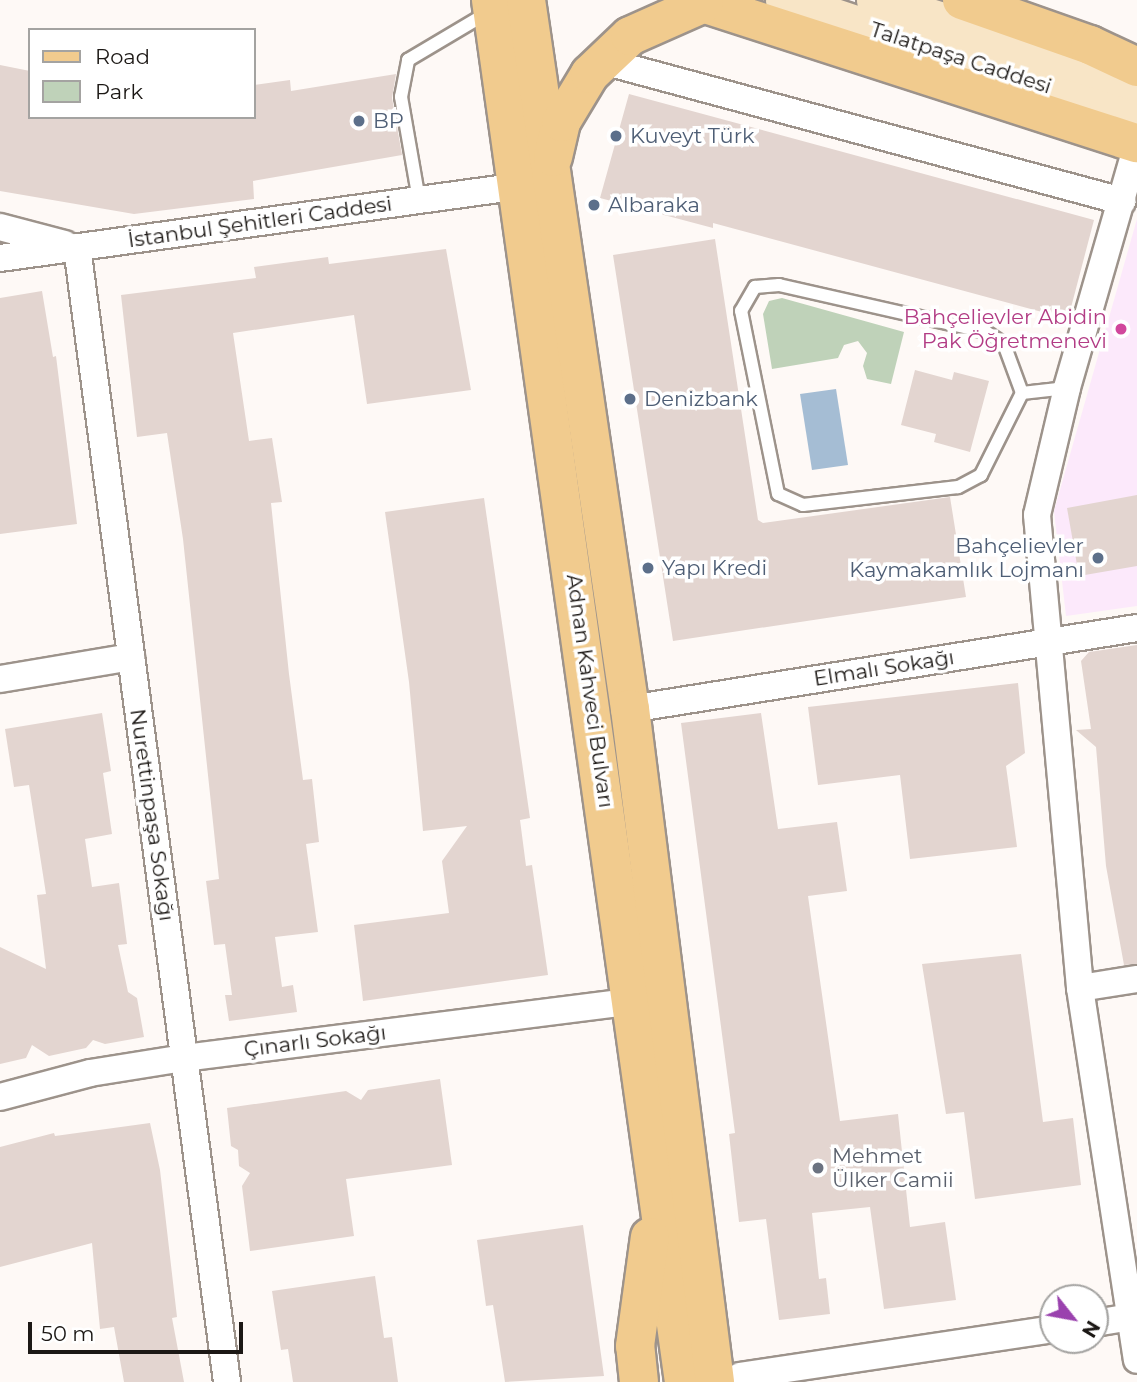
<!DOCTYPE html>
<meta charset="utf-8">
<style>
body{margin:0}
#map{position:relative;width:1137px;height:1382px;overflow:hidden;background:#fef9f6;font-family:Montserrat,sans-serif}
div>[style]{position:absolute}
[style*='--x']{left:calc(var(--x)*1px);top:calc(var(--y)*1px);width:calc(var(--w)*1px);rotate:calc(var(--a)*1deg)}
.commercial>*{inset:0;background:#fce9fb}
.green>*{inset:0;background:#bfd2b9}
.water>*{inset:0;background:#a5bdd4}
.building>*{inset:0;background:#e3d5d0}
.roads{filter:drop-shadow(2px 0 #9d938b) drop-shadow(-2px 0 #9d938b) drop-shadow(0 2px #9d938b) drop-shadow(0 -2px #9d938b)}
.lane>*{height:12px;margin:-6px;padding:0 6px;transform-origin:6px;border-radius:6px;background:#fff}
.street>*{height:26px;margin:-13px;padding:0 13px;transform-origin:13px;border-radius:13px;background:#fff}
.secondary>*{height:37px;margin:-18.5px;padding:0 18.5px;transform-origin:18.5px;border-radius:18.5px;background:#f8e5c6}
.primary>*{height:38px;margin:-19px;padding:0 19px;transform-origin:19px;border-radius:19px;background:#f1cb8e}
.dots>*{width:19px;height:19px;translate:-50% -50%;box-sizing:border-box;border:4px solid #fff;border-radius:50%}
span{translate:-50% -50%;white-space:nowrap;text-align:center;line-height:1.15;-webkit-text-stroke:7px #fff;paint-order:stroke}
.street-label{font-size:21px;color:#1c1815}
.service-label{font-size:21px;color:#4e5e75}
.left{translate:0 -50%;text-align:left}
.right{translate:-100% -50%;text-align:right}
.hotel-label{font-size:21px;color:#b23c85}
.worship-label{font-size:21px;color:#5b616d}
.legend{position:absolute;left:28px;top:28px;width:228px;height:91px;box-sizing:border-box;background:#fff;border:2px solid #a4a3a1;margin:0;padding:9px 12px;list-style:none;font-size:21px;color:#1c1815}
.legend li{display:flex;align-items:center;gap:14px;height:35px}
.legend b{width:35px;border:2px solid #a4a3a1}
.north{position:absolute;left:1039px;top:1284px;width:70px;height:70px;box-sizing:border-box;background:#fff;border:2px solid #a4a3a1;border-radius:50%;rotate:121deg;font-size:19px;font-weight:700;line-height:28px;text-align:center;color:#1c1815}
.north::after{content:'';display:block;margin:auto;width:24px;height:32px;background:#9a42ae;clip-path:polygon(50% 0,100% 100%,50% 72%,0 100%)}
.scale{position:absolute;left:28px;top:1322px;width:215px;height:32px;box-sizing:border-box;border:4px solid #1c1815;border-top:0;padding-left:9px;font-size:21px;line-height:24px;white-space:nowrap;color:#1c1815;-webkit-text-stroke:5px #fff;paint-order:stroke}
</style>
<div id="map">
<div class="commercial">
<div style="clip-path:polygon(1137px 219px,1137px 606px,1066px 616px,1054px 511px)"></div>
</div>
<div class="green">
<div style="clip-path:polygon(782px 298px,904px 332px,891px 384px,867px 379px,863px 366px,867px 353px,858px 341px,844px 345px,838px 358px,772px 369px,763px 314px,769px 301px)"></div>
</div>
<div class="water">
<div style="clip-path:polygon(836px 389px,848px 465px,812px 470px,800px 394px)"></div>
</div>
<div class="building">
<div style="clip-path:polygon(0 65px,30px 71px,30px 117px,254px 117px,254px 85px,290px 80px,291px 91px,396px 74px,392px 98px,402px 155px,253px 181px,254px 199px,134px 214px,0 191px)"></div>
<div style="clip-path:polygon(629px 94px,1094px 220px,1068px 319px,713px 223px,713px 228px,600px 198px)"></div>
<div style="clip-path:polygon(715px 239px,758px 520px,763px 523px,950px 497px,966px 597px,673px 641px,613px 255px)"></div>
<div style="clip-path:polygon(446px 249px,471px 390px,367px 404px,354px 315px,233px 333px,249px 441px,272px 438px,282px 502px,271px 503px,289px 674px,303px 780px,312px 779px,319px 842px,306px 844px,318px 932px,275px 937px,282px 987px,293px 985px,297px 1012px,229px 1021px,225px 995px,232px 995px,225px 944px,214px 945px,206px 881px,219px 879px,183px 539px,167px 433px,137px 437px,121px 295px,256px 278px,254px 267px,328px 257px,329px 264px)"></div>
<div style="clip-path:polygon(42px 291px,53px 357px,56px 356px,77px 524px,0 534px,0 298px)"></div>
<div style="clip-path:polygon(915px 370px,952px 380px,954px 372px,989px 381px,970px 452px,934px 442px,936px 434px,901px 425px)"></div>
<div style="clip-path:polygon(1137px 495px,1137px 566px,1079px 576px,1067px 508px)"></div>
<div style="clip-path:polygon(484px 498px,530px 818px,520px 820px,526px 866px,532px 865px,548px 975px,363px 1001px,354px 925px,449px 913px,442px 861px,467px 826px,423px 831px,409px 682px,385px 512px)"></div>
<div style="clip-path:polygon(1137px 645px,1137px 964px,1124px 965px,1106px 866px,1096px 747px,1076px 730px,1091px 729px,1081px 661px,1089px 652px)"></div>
<div style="clip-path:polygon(1018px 683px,1025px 753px,1006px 766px,1017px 847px,910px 859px,900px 775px,818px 785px,808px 707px)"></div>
<div style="clip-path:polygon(102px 713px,111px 771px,103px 773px,112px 834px,85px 839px,92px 887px,119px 883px,127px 944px,118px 945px,128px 992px,137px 998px,144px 1037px,105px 1044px,93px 1040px,86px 1048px,49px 1056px,32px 1045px,26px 1058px,0 1064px,0 947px,46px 969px,37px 895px,46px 894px,29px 785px,14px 787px,5px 729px)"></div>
<div style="clip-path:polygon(761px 713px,778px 829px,837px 822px,847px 891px,808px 896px,840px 1121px,898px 1114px,910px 1227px,945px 1222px,956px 1300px,884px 1309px,870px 1207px,812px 1213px,819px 1279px,826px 1278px,830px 1314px,779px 1320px,766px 1219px,739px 1222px,729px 1134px,735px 1133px,681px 723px)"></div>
<div style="clip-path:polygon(1021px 954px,1043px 1122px,1073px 1118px,1081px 1185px,975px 1199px,964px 1112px,946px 1114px,922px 964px)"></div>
<div style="clip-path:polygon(440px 1079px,452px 1165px,346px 1179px,354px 1236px,250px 1251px,242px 1186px,250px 1173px,239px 1166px,238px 1150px,231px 1146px,227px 1108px,346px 1091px,361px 1100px,368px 1090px)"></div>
<div style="clip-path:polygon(150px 1123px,160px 1170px,177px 1317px,172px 1318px,184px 1382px,124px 1382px,114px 1327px,100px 1329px,92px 1243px,0 1267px,0 1147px,54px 1133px,55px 1136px)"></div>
<div style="clip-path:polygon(583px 1225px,604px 1376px,505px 1382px,493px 1305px,486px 1306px,477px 1240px)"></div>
<div style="clip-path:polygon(375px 1276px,384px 1338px,392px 1337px,398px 1382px,293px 1382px,288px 1349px,281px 1350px,272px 1291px)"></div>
</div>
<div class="roads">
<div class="lane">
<div style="--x:419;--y:200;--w:105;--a:-99.9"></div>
<div style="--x:401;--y:97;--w:38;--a:-79"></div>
<div style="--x:408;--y:60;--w:92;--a:-30.7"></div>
<div style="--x:779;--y:285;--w:212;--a:12.8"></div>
<div style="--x:986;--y:332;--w:22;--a:34"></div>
<div style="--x:1004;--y:344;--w:52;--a:69.8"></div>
<div style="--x:1022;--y:393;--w:92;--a:116.6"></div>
<div style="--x:981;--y:475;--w:26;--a:152"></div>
<div style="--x:958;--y:487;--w:156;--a:173.4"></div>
<div style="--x:803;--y:505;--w:27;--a:-156"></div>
<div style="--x:778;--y:494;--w:187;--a:-101.4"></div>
<div style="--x:741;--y:311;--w:28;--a:-60"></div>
<div style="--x:755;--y:287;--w:24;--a:-5"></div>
<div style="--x:1022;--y:393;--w:45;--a:-6.3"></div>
</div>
<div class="street">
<div style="--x:603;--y:61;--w:538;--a:15.1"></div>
<div style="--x:1137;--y:145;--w:253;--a:106.1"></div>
<div style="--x:1067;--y:388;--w:130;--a:103.3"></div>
<div style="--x:1037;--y:515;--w:475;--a:84.8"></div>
<div style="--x:1080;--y:988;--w:376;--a:81.3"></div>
<div style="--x:0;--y:227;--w:67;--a:14.7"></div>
<div style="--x:77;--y:247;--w:1145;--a:82.47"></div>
<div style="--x:0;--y:258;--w:525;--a:-7.88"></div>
<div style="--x:0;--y:679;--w:133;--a:-9.5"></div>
<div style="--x:630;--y:709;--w:513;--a:-9.08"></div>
<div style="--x:1080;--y:988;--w:58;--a:-9"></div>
<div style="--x:0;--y:1097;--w:93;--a:-14.9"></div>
<div style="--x:90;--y:1073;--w:95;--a:-9.1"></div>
<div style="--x:184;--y:1058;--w:453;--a:-7.2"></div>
<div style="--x:1095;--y:1323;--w:43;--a:-9.5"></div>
<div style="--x:740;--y:1376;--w:317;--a:-8.5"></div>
</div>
<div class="secondary">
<div style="--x:784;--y:0;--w:373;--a:18.6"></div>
<div style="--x:875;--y:0;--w:275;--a:17.4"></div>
</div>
<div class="primary">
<div style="--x:491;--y:0;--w:1395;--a:82.05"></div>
<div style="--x:526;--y:0;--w:717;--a:81.66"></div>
<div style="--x:630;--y:709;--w:678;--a:82.8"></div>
<div style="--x:693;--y:0;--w:466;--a:17.9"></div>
<div style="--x:962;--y:0;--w:136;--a:19.4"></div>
<div style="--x:1090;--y:45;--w:52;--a:25.1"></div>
<div style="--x:553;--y:157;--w:36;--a:-77"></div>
<div style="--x:561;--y:122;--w:56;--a:-58.9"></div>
<div style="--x:590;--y:74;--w:55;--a:-43.5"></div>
<div style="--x:630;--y:36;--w:81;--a:-24"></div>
<div style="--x:639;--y:1382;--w:36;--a:-96"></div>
<div style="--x:635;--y:1346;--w:110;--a:-82.2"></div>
</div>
</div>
<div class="dots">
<div style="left:359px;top:121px;background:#5c6f8a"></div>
<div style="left:616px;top:136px;background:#5c6f8a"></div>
<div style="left:594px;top:205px;background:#5c6f8a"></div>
<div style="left:1121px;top:329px;background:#d1479c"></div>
<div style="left:630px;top:399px;background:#5c6f8a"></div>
<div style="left:1098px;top:558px;background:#5c6f8a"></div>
<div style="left:648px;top:568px;background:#5c6f8a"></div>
<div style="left:818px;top:1168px;background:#6b7280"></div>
</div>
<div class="street-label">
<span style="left:961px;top:58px;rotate:18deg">Talatpaşa Caddesi</span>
<span style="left:260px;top:222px;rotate:-8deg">İstanbul Şehitleri Caddesi</span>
<span style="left:884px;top:668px;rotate:-9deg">Elmalı Sokağı</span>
<span style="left:590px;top:691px;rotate:82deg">Adnan Kahveci Bulvarı</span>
<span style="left:152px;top:815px;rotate:82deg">Nurettinpaşa Sokağı</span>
<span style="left:315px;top:1041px;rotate:-7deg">Çınarlı Sokağı</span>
</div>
<div class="service-label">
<span class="left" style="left:373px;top:121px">BP</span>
<span class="left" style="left:630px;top:136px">Kuveyt Türk</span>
<span class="left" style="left:608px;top:205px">Albaraka</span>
<span class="left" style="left:644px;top:399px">Denizbank</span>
<span class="right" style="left:1084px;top:558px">Bahçelievler<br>Kaymakamlık Lojmanı</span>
<span class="left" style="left:662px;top:568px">Yapı Kredi</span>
</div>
<div class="hotel-label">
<span class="right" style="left:1107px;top:329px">Bahçelievler Abidin<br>Pak Öğretmenevi</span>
</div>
<div class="worship-label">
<span class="left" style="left:832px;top:1168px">Mehmet<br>Ülker Camii</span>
</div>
<ul class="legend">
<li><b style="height:9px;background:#f1cb8e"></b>Road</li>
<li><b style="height:19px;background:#bfd2b9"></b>Park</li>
</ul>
<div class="north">N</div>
<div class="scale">50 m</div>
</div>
